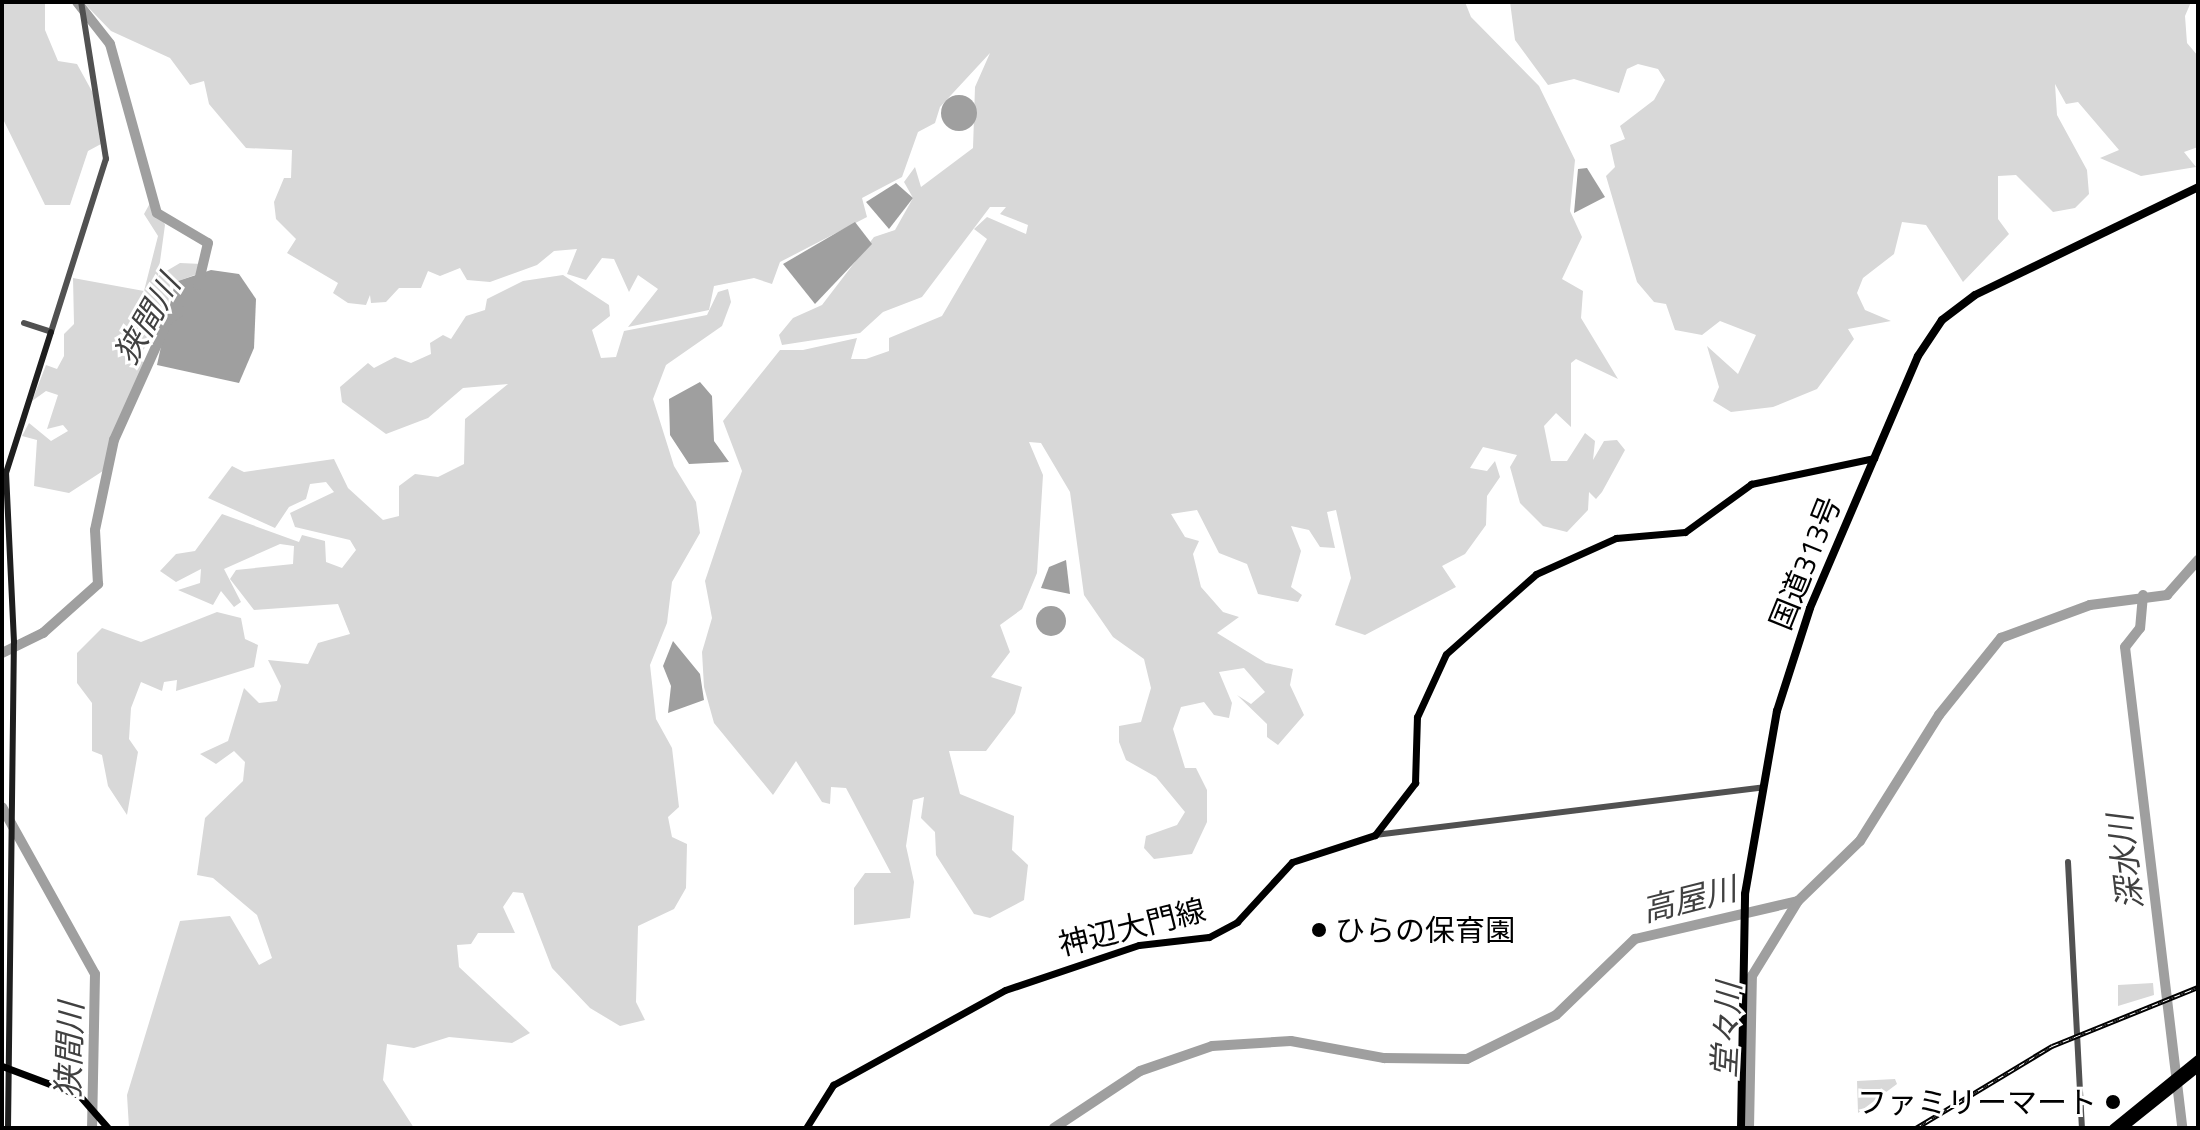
<!DOCTYPE html>
<meta charset="utf-8">
<style>
body{margin:0}
#map{position:relative;width:2200px;height:1130px;overflow:hidden;background:#fff;font-family:"Titillium Web","Noto Sans JP",sans-serif}
div>[style]{position:absolute}
[style*='--x']{left:calc(var(--x)*1px);top:calc(var(--y)*1px);width:calc(var(--w)*1px);rotate:calc(var(--a)*1deg)}
.green>*{inset:0;background:#d8d8d8}
.water>*{inset:0;background:#9f9f9f}
.round{border-radius:50%}
.river>*{height:10px;margin:-5px;padding:0 5px;transform-origin:5px;border-radius:5px;background:#9f9f9f}
.tertiary>*{height:6px;margin:-3px;padding:0 3px;transform-origin:3px;border-radius:3px;background:#515151}
.secondary>*{height:6px;margin:-3px;padding:0 3px;transform-origin:3px;border-radius:3px;background:#1e1e1e}
.primary>*{height:7px;margin:-3.5px;padding:0 3.5px;transform-origin:3.5px;border-radius:3.5px;background:#000}
.trunk>*{height:8px;margin:-4px;padding:0 4px;transform-origin:4px;border-radius:4px;background:#000}
.rail>*{height:5px;margin-top:-2.5px;transform-origin:0;background:repeating-linear-gradient(90deg,#fff 0 6px,#000 0 12px);box-sizing:border-box;border-block:2px solid #000}
.dots>*{width:22px;height:22px;translate:-50% -50%;box-sizing:border-box;border:4px solid #fff;border-radius:50%}
span{translate:-50% -50%;white-space:nowrap;text-align:center;line-height:1.15;-webkit-text-stroke:6px #fff;paint-order:stroke}
.street-label{font-size:30px;color:#000}
.poi-label{font-size:30px;color:#000}
.left{translate:0 -50%;text-align:left}
.right{translate:-100% -50%;text-align:right}
.water-label{font-size:32px;color:#404040;font-style:italic}
.frame{position:absolute;inset:0;border:4px solid #000;pointer-events:none}
</style>
<div id="map">
<div class="green">
<div style="clip-path:polygon(2px 2px,45px 2px,45px 30px,58px 61px,77px 64px,94px 95px,101px 144px,88px 151px,70px 205px,45px 205px,2px 117px)"></div>
<div style="clip-path:polygon(83px 2px,1465px 2px,1471px 17px,1539px 86px,1575px 160px,1570px 211px,1582px 237px,1562px 279px,1583px 291px,1581px 318px,1618px 379px,1576px 359px,1571px 363px,1571px 427px,1556px 413px,1544px 426px,1551px 461px,1567px 461px,1585px 433px,1595px 441px,1593px 460px,1604px 441px,1617px 440px,1625px 450px,1602px 492px,1596px 499px,1589px 492px,1588px 510px,1567px 532px,1543px 526px,1520px 503px,1510px 467px,1517px 455px,1483px 447px,1470px 468px,1487px 471px,1495px 461px,1500px 477px,1487px 496px,1486px 525px,1465px 554px,1442px 566px,1456px 587px,1365px 635px,1335px 625px,1351px 578px,1336px 510px,1327px 512px,1335px 548px,1320px 547px,1309px 530px,1291px 526px,1301px 551px,1291px 587px,1302px 595px,1298px 602px,1258px 594px,1247px 564px,1219px 553px,1197px 510px,1171px 514px,1185px 537px,1199px 541px,1193px 554px,1201px 587px,1223px 612px,1239px 617px,1217px 633px,1266px 663px,1293px 669px,1290px 685px,1304px 715px,1278px 745px,1267px 737px,1267px 724px,1237px 695px,1251px 704px,1265px 692px,1244px 668px,1219px 672px,1232px 703px,1229px 718px,1214px 715px,1204px 702px,1181px 707px,1173px 729px,1185px 768px,1196px 768px,1207px 790px,1207px 822px,1192px 854px,1154px 859px,1144px 848px,1146px 836px,1177px 825px,1185px 812px,1156px 777px,1126px 760px,1119px 742px,1119px 726px,1141px 722px,1151px 688px,1144px 659px,1113px 637px,1084px 595px,1070px 492px,1041px 443px,1029px 442px,1043px 475px,1037px 573px,1022px 609px,1000px 625px,1010px 652px,991px 677px,1022px 687px,1015px 713px,986px 751px,949px 751px,960px 794px,1014px 816px,1012px 850px,1028px 865px,1024px 900px,990px 918px,974px 914px,936px 855px,935px 832px,921px 818px,924px 797px,913px 800px,906px 846px,914px 882px,910px 918px,854px 925px,854px 888px,865px 873px,891px 873px,846px 788px,831px 787px,830px 804px,822px 802px,796px 761px,773px 795px,714px 723px,704px 687px,702px 652px,712px 618px,705px 581px,742px 471px,723px 421px,780px 350px,803px 350px,857px 338px,851px 359px,866px 359px,889px 351px,889px 338px,942px 316px,987px 239px,974px 229px,987px 217px,1026px 234px,1028px 225px,1000px 214px,1006px 207px,990px 207px,922px 297px,883px 312px,860px 333px,782px 345px,779px 335px,793px 318px,822px 305px,874px 237px,895px 230px,913px 198px,904px 182px,915px 167px,921px 187px,973px 148px,975px 87px,990px 53px,940px 107px,935px 123px,918px 132px,902px 177px,862px 198px,867px 217px,780px 262px,772px 284px,754px 278px,714px 286px,709px 310px,628px 327px,658px 289px,638px 275px,629px 292px,614px 259px,602px 258px,586px 280px,567px 274px,577px 249px,554px 251px,537px 265px,490px 282px,467px 280px,460px 268px,440px 276px,428px 271px,421px 288px,399px 288px,386px 302px,371px 303px,370px 295px,366px 305px,348px 303px,333px 293px,338px 283px,287px 253px,296px 239px,276px 219px,274px 202px,284px 178px,291px 178px,292px 150px,246px 148px,209px 104px,204px 81px,190px 85px,170px 58px,111px 31px)"></div>
<div style="clip-path:polygon(1510px 2px,2191px 2px,2185px 16px,2187px 43px,2198px 56px,2198px 147px,2184px 152px,2196px 167px,2141px 176px,2100px 158px,2119px 150px,2078px 102px,2066px 104px,2055px 84px,2057px 115px,2087px 170px,2089px 194px,2075px 208px,2053px 212px,2016px 175px,1998px 176px,1998px 219px,2009px 234px,1963px 282px,1926px 225px,1902px 222px,1894px 254px,1863px 278px,1857px 293px,1865px 310px,1891px 321px,1848px 329px,1854px 339px,1817px 389px,1773px 407px,1731px 412px,1713px 401px,1719px 387px,1707px 346px,1738px 374px,1756px 335px,1720px 321px,1702px 335px,1675px 330px,1666px 304px,1654px 302px,1637px 282px,1606px 176px,1615px 167px,1610px 145px,1625px 139px,1620px 126px,1654px 100px,1665px 80px,1658px 69px,1638px 64px,1627px 69px,1619px 93px,1574px 79px,1548px 85px,1515px 40px)"></div>
<div style="clip-path:polygon(154px 196px,165px 225px,158px 276px,180px 263px,202px 264px,200px 273px,170px 284px,167px 319px,140px 354px,145px 364px,111px 438px,106px 469px,69px 493px,34px 486px,37px 440px,22px 436px,29px 423px,51px 441px,68px 431px,63px 425px,47px 429px,58px 395px,46px 391px,32px 401px,46px 365px,57px 369px,64px 356px,64px 334px,74px 324px,73px 278px,144px 291px,158px 236px,144px 214px)"></div>
<div style="clip-path:polygon(563px 275px,609px 305px,610px 316px,592px 330px,601px 358px,616px 357px,624px 331px,707px 315px,718px 292px,728px 289px,731px 302px,722px 326px,666px 365px,653px 399px,674px 466px,696px 502px,700px 533px,672px 582px,667px 623px,650px 665px,656px 719px,672px 748px,679px 807px,668px 817px,672px 837px,687px 844px,686px 888px,674px 909px,638px 926px,636px 1002px,645px 1020px,620px 1026px,590px 1008px,552px 968px,523px 893px,513px 892px,503px 907px,515px 933px,478px 933px,471px 944px,457px 945px,459px 967px,530px 1033px,512px 1043px,449px 1037px,414px 1048px,387px 1044px,383px 1080px,414px 1128px,129px 1128px,127px 1095px,180px 921px,230px 916px,259px 965px,272px 958px,257px 915px,213px 878px,197px 875px,205px 818px,243px 781px,245px 762px,234px 751px,216px 764px,200px 754px,228px 741px,244px 688px,259px 703px,277px 701px,281px 686px,268px 660px,308px 664px,318px 643px,350px 634px,338px 604px,254px 610px,230px 579px,236px 570px,293px 564px,294px 546px,280px 544px,224px 569px,241px 602px,234px 607px,221px 591px,213px 605px,178px 590px,200px 583px,201px 569px,176px 582px,160px 571px,176px 554px,195px 551px,222px 514px,299px 542px,302px 535px,325px 541px,326px 562px,342px 568px,356px 550px,350px 540px,295px 527px,290px 513px,334px 492px,326px 482px,310px 484px,306px 499px,289px 507px,275px 528px,208px 498px,232px 466px,244px 472px,334px 459px,348px 488px,383px 520px,399px 516px,399px 486px,415px 474px,438px 477px,464px 464px,465px 419px,508px 384px,463px 388px,428px 418px,386px 434px,342px 402px,340px 387px,368px 363px,374px 368px,395px 357px,411px 363px,431px 354px,430px 343px,443px 335px,451px 339px,466px 316px,485px 310px,487px 299px,523px 281px)"></div>
<div style="clip-path:polygon(217px 612px,241px 618px,245px 639px,258px 645px,254px 667px,176px 691px,177px 680px,164px 682px,162px 691px,141px 682px,131px 708px,129px 739px,138px 752px,127px 815px,108px 786px,102px 755px,92px 751px,92px 703px,77px 683px,77px 653px,102px 628px,141px 642px)"></div>
<div style="clip-path:polygon(2153px 983px,2154px 995px,2118px 1006px,2118px 985px)"></div>
<div style="clip-path:polygon(1895px 1079px,1897px 1084px,1858px 1113px,1857px 1081px)"></div>
</div>
<div class="water">
<div class="round" style="left:941px;top:95px;width:36px;height:36px"></div>
<div style="clip-path:polygon(1587px 168px,1605px 197px,1574px 213px,1578px 169px)"></div>
<div style="clip-path:polygon(896px 183px,913px 198px,889px 229px,866px 202px)"></div>
<div style="clip-path:polygon(855px 222px,872px 244px,815px 304px,783px 264px)"></div>
<div style="clip-path:polygon(211px 270px,239px 274px,256px 299px,254px 348px,239px 383px,157px 365px,175px 282px)"></div>
<div style="clip-path:polygon(700px 382px,712px 396px,714px 441px,729px 462px,689px 464px,670px 435px,669px 399px)"></div>
<div style="clip-path:polygon(1066px 560px,1070px 594px,1041px 588px,1049px 567px)"></div>
<div class="round" style="left:1036px;top:606px;width:30px;height:30px"></div>
<div style="clip-path:polygon(673px 641px,700px 674px,704px 700px,668px 713px,671px 686px,663px 666px)"></div>
</div>
<div class="river">
<div style="--x:77;--y:2;--w:53;--a:51.8"></div>
<div style="--x:110;--y:44;--w:175;--a:74.5"></div>
<div style="--x:157;--y:213;--w:59;--a:30.5"></div>
<div style="--x:208;--y:243;--w:43;--a:103.4"></div>
<div style="--x:2143;--y:595;--w:33;--a:95"></div>
<div style="--x:2140;--y:628;--w:24;--a:128"></div>
<div style="--x:2125;--y:647;--w:484;--a:83.2"></div>
<div style="--x:2;--y:653;--w:46;--a:-26"></div>
<div style="--x:43;--y:633;--w:74;--a:-41.7"></div>
<div style="--x:98;--y:584;--w:54;--a:-93.2"></div>
<div style="--x:95;--y:530;--w:92;--a:-78.1"></div>
<div style="--x:114;--y:440;--w:132;--a:-65.8"></div>
<div style="--x:168;--y:320;--w:16;--a:-35"></div>
<div style="--x:2;--y:807;--w:191;--a:60.9"></div>
<div style="--x:95;--y:974;--w:154;--a:91.1"></div>
<div style="--x:1054;--y:1128;--w:103;--a:-33.5"></div>
<div style="--x:1140;--y:1071;--w:76;--a:-19.1"></div>
<div style="--x:1212;--y:1046;--w:79;--a:-3.6"></div>
<div style="--x:1291;--y:1041;--w:95;--a:10.4"></div>
<div style="--x:1384;--y:1058;--w:83;--a:0.7"></div>
<div style="--x:1467;--y:1059;--w:99;--a:-26.3"></div>
<div style="--x:1556;--y:1015;--w:110;--a:-43.9"></div>
<div style="--x:1635;--y:939;--w:167;--a:-13.1"></div>
<div style="--x:1798;--y:901;--w:86;--a:-44.1"></div>
<div style="--x:1860;--y:841;--w:149;--a:-57.9"></div>
<div style="--x:1939;--y:715;--w:99;--a:-51.2"></div>
<div style="--x:2001;--y:638;--w:95;--a:-20.3"></div>
<div style="--x:2090;--y:605;--w:78;--a:-7.4"></div>
<div style="--x:2167;--y:595;--w:47;--a:-48.5"></div>
<div style="--x:1749;--y:1128;--w:152;--a:-88.9"></div>
<div style="--x:1752;--y:976;--w:88;--a:-58.5"></div>
</div>
<div class="tertiary">
<div style="--x:24;--y:323;--w:28;--a:18"></div>
<div style="--x:51;--y:332;--w:182;--a:-72.4"></div>
<div style="--x:106;--y:159;--w:159;--a:-99"></div>
<div style="--x:1375;--y:835;--w:388;--a:-7"></div>
<div style="--x:2068;--y:862;--w:266;--a:87"></div>
</div>
<div class="secondary">
<div style="--x:8;--y:1128;--w:486;--a:-89.3"></div>
<div style="--x:14;--y:642;--w:169;--a:-92.7"></div>
<div style="--x:6;--y:473;--w:148;--a:-72.3"></div>
</div>
<div class="primary">
<div style="--x:2;--y:1066;--w:82;--a:20.6"></div>
<div style="--x:79;--y:1095;--w:44;--a:48.7"></div>
<div style="--x:806;--y:1128;--w:51;--a:-57.9"></div>
<div style="--x:833;--y:1085;--w:196;--a:-28.9"></div>
<div style="--x:1005;--y:990;--w:141;--a:-18.6"></div>
<div style="--x:1139;--y:945;--w:70;--a:-6.5"></div>
<div style="--x:1209;--y:937;--w:32;--a:-28"></div>
<div style="--x:1237;--y:922;--w:81;--a:-47.5"></div>
<div style="--x:1292;--y:862;--w:87;--a:-18"></div>
<div style="--x:1375;--y:835;--w:66;--a:-52.4"></div>
<div style="--x:1415;--y:783;--w:66;--a:-88.3"></div>
<div style="--x:1417;--y:717;--w:69;--a:-65.3"></div>
<div style="--x:1446;--y:654;--w:120;--a:-41.6"></div>
<div style="--x:1536;--y:574;--w:88;--a:-24.2"></div>
<div style="--x:1616;--y:538;--w:69;--a:-5"></div>
<div style="--x:1685;--y:532;--w:82;--a:-36"></div>
<div style="--x:1751;--y:484;--w:126;--a:-11.9"></div>
</div>
<div class="trunk">
<div style="--x:1741;--y:1128;--w:234;--a:-89"></div>
<div style="--x:1745;--y:894;--w:186;--a:-80.1"></div>
<div style="--x:1777;--y:711;--w:108;--a:-72.2"></div>
<div style="--x:1810;--y:608;--w:274;--a:-66.8"></div>
<div style="--x:1918;--y:356;--w:43;--a:-56.3"></div>
<div style="--x:1942;--y:320;--w:41;--a:-37.1"></div>
<div style="--x:1975;--y:295;--w:248;--a:-25.8"></div>
<div style="--x:2113;--y:1128;--w:109;--a:-39.1"></div>
<div style="--x:2123;--y:1128;--w:96;--a:-38.7"></div>
</div>
<div class="rail">
<div style="--x:1916;--y:1128;--w:159;--a:-31.1"></div>
<div style="--x:2052;--y:1046;--w:157;--a:-22"></div>
</div>
<div class="dots">
<div style="left:1319px;top:930px;background:#000"></div>
<div style="left:2113px;top:1102px;background:#000"></div>
</div>
<div class="street-label">
<span style="left:1805px;top:563px;rotate:-68deg">国道313号</span>
<span style="left:1132px;top:927px;rotate:-14deg">神辺大門線</span>
</div>
<div class="poi-label">
<span class="left" style="left:1335px;top:930px">ひらの保育園</span>
<span class="right" style="left:2097px;top:1102px">ファミリーマート</span>
</div>
<div class="water-label">
<span style="left:147px;top:319px;rotate:-60deg">狭間川</span>
<span style="left:2125px;top:862px;rotate:-97deg">深水川</span>
<span style="left:1689px;top:899px;rotate:-14deg">高屋川</span>
<span style="left:1726px;top:1030px;rotate:-87deg">堂々川</span>
<span style="left:69px;top:1050px;rotate:-88deg">狭間川</span>
</div>
<div class="frame"></div>
</div>
